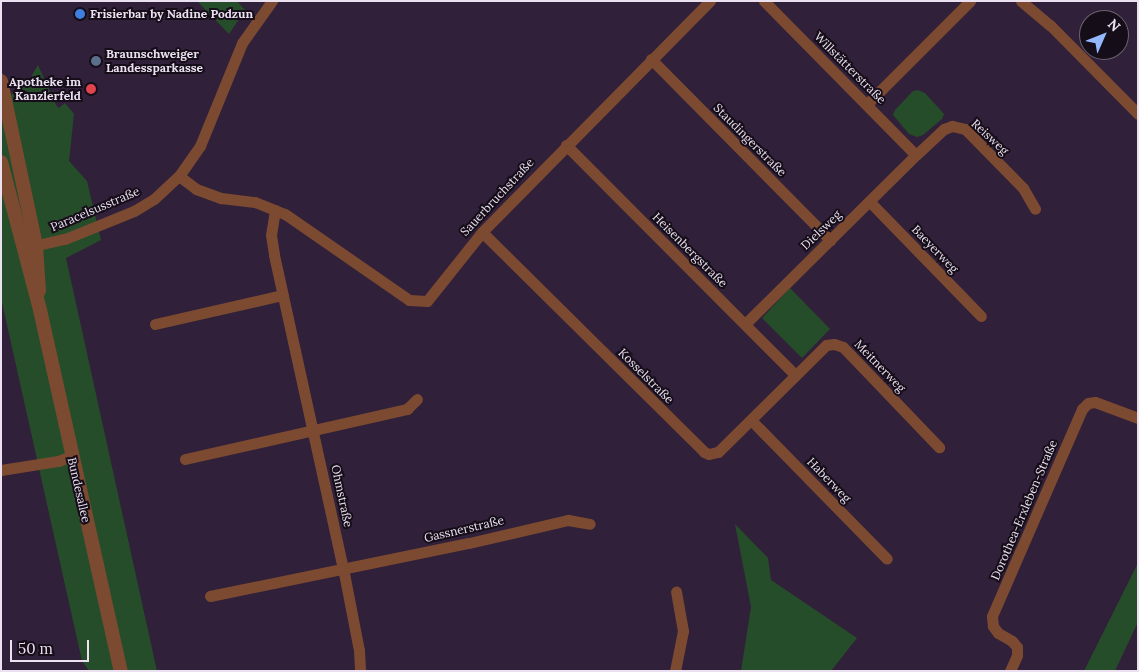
<!DOCTYPE html>
<meta charset="utf-8">
<style>
body{margin:0}
#map{position:relative;width:1139px;height:672px;overflow:hidden;background:#302039;font-family:Lora,serif}
div>[style]{position:absolute}
[style*='--x']{left:calc(var(--x)*1px);top:calc(var(--y)*1px);width:calc(var(--w)*1px);rotate:calc(var(--a)*1deg)}
.green>*{inset:0;background:#264d2a}
.minor>*{height:11px;margin:-5.5px;padding:0 5.5px;transform-origin:5.5px;border-radius:5.5px;background:#7c4a31}
.tertiary>*{height:14px;margin:-7px;padding:0 7px;transform-origin:7px;border-radius:7px;background:#7c4a31}
.dots>*{width:14px;height:14px;translate:-50% -50%;box-sizing:border-box;border:2px solid #150d18;border-radius:50%}
span{translate:-50% -50%;white-space:nowrap;text-align:center;line-height:1.15;-webkit-text-stroke:4px #150d18;paint-order:stroke}
.poi-label{font-size:12px;color:#ebe1f1;font-weight:700}
.left{translate:0 -50%;text-align:left}
.right{translate:-100% -50%;text-align:right}
.street-label{font-size:12px;color:#ebe1f1}
.frame{position:absolute;inset:0;border:2px solid #ebe1f1;pointer-events:none}
.north{position:absolute;left:1079px;top:10px;width:50px;height:50px;box-sizing:border-box;background:#150d18;border:1px solid #6b626f;border-radius:50%;rotate:46deg;font-size:14px;font-weight:700;line-height:20px;text-align:center;color:#ebe1f1}
.north::after{content:'';display:block;margin:auto;width:18px;height:22px;background:#94b7fd;clip-path:polygon(50% 0,100% 100%,50% 72%,0 100%)}
.scale{position:absolute;left:10px;top:640px;width:79px;height:22px;box-sizing:border-box;border:2px solid #ebe1f1;border-top:0;padding-left:6px;font-size:15px;line-height:18px;white-space:nowrap;color:#ebe1f1;-webkit-text-stroke:4px #150d18;paint-order:stroke}
</style>
<div id="map">
<div class="green">
<div style="clip-path:polygon(197px 1px,237px 1px,245px 10px,229px 34px)"></div>
<div style="clip-path:polygon(38px 65px,56px 105px,59px 108px,65px 103px,74px 114px,69px 161px,87px 181px,101px 240px,66px 258px,157px 671px,89px 671px,82px 661px,1px 298px,1px 101px,26px 85px)"></div>
<div style="clip-path:polygon(918px 90px,925px 93px,944px 114px,942px 119px,923px 135px,917px 137px,909px 134px,893px 115px,895px 110px,913px 91px)"></div>
<div style="clip-path:polygon(790px 288px,830px 329px,802px 358px,762px 318px)"></div>
<div style="clip-path:polygon(735px 524px,768px 558px,771px 580px,857px 638px,831px 671px,741px 671px,751px 607px)"></div>
<div style="clip-path:polygon(1138px 563px,1138px 622px,1115px 671px,1084px 671px)"></div>
</div>
<div class="minor">
<div style="--x:764;--y:1;--w:216;--a:45.4"></div>
<div style="--x:1021;--y:1;--w:38;--a:40"></div>
<div style="--x:1050;--y:25;--w:125;--a:45.3"></div>
<div style="--x:651;--y:59;--w:255;--a:45.3"></div>
<div style="--x:867;--y:104;--w:146;--a:-45"></div>
<div style="--x:566;--y:145;--w:325;--a:45.1"></div>
<div style="--x:179;--y:176;--w:21;--a:37"></div>
<div style="--x:196;--y:189;--w:27;--a:20"></div>
<div style="--x:221;--y:198;--w:34;--a:7"></div>
<div style="--x:255;--y:202;--w:32;--a:22"></div>
<div style="--x:285;--y:214;--w:151;--a:34.7"></div>
<div style="--x:409;--y:300;--w:18;--a:3"></div>
<div style="--x:427;--y:301;--w:88;--a:-51.4"></div>
<div style="--x:482;--y:232;--w:325;--a:-45.4"></div>
<div style="--x:870;--y:202;--w:159;--a:45.8"></div>
<div style="--x:275;--y:210;--w:25;--a:99"></div>
<div style="--x:271;--y:235;--w:20;--a:81"></div>
<div style="--x:274;--y:255;--w:321;--a:77.6"></div>
<div style="--x:343;--y:568;--w:84;--a:79"></div>
<div style="--x:359;--y:650;--w:21;--a:87"></div>
<div style="--x:482;--y:232;--w:313;--a:44.7"></div>
<div style="--x:704;--y:452;--w:5;--a:22"></div>
<div style="--x:709;--y:454;--w:9;--a:-13"></div>
<div style="--x:718;--y:452;--w:152;--a:-44.7"></div>
<div style="--x:826;--y:345;--w:8;--a:-7"></div>
<div style="--x:834;--y:344;--w:9;--a:18"></div>
<div style="--x:843;--y:347;--w:139;--a:46.2"></div>
<div style="--x:29;--y:247;--w:37;--a:-13"></div>
<div style="--x:65;--y:239;--w:74;--a:-22.1"></div>
<div style="--x:134;--y:211;--w:23;--a:-31"></div>
<div style="--x:154;--y:199;--w:34;--a:-43"></div>
<div style="--x:179;--y:176;--w:37;--a:-55"></div>
<div style="--x:200;--y:146;--w:111;--a:-67.8"></div>
<div style="--x:242;--y:43;--w:52;--a:-54.5"></div>
<div style="--x:155;--y:324;--w:131;--a:-12.8"></div>
<div style="--x:745;--y:324;--w:240;--a:-44.7"></div>
<div style="--x:916;--y:155;--w:38;--a:-43"></div>
<div style="--x:944;--y:129;--w:9;--a:-21"></div>
<div style="--x:952;--y:126;--w:13;--a:13"></div>
<div style="--x:965;--y:129;--w:83;--a:45.5"></div>
<div style="--x:1023;--y:188;--w:24;--a:60"></div>
<div style="--x:751;--y:420;--w:194;--a:45.6"></div>
<div style="--x:185;--y:459;--w:228;--a:-12.7"></div>
<div style="--x:407;--y:409;--w:14;--a:-45"></div>
<div style="--x:1;--y:470;--w:58;--a:-9"></div>
<div style="--x:58;--y:461;--w:15;--a:-20"></div>
<div style="--x:210;--y:596;--w:264;--a:-11.6"></div>
<div style="--x:469;--y:543;--w:102;--a:-13.1"></div>
<div style="--x:568;--y:520;--w:22;--a:10"></div>
<div style="--x:675;--y:671;--w:41;--a:-78.7"></div>
<div style="--x:683;--y:631;--w:40;--a:-100"></div>
<div style="--x:1010;--y:671;--w:17;--a:-66"></div>
<div style="--x:1017;--y:655;--w:8;--a:-90"></div>
<div style="--x:1017;--y:647;--w:8;--a:-130"></div>
<div style="--x:1012;--y:641;--w:16;--a:-150"></div>
<div style="--x:998;--y:633;--w:9;--a:-126"></div>
<div style="--x:993;--y:626;--w:10;--a:-96"></div>
<div style="--x:992;--y:616;--w:226;--a:-66.5"></div>
<div style="--x:1082;--y:409;--w:8;--a:-45"></div>
<div style="--x:1088;--y:403;--w:7;--a:-8"></div>
<div style="--x:1095;--y:402;--w:46;--a:20.4"></div>
</div>
<div class="tertiary">
<div style="--x:1;--y:81;--w:169;--a:78"></div>
<div style="--x:36;--y:246;--w:45;--a:86.2"></div>
<div style="--x:1;--y:162;--w:153;--a:75.2"></div>
<div style="--x:40;--y:310;--w:370;--a:77.4"></div>
</div>
<div class="dots">
<div style="left:80px;top:14px;background:#3f7fe0"></div>
<div style="left:96px;top:61px;background:#5c6f8a"></div>
<div style="left:91px;top:89px;background:#e0444e"></div>
</div>
<div class="poi-label">
<span class="left" style="left:90px;top:14px">Frisierbar by Nadine Podzun</span>
<span class="left" style="left:106px;top:61px">Braunschweiger<br>Landessparkasse</span>
<span class="right" style="left:81px;top:89px">Apotheke im<br>Kanzlerfeld</span>
</div>
<div class="street-label">
<span style="left:850px;top:68px;rotate:45deg">Willstätterstraße</span>
<span style="left:990px;top:137px;rotate:43deg">Reisweg</span>
<span style="left:750px;top:140px;rotate:45deg">Staudingerstraße</span>
<span style="left:497px;top:197px;rotate:-47deg">Sauerbruchstraße</span>
<span style="left:95px;top:209px;rotate:-23deg">Paracelsusstraße</span>
<span style="left:821px;top:230px;rotate:-44deg">Dielsweg</span>
<span style="left:935px;top:249px;rotate:46deg">Baeyerweg</span>
<span style="left:690px;top:250px;rotate:45deg">Heisenbergstraße</span>
<span style="left:880px;top:366px;rotate:46deg">Meitnerweg</span>
<span style="left:646px;top:376px;rotate:45deg">Kosselstraße</span>
<span style="left:829px;top:480px;rotate:46deg">Haberweg</span>
<span style="left:79px;top:490px;rotate:77deg">Bundesallee</span>
<span style="left:342px;top:496px;rotate:78deg">Ohmstraße</span>
<span style="left:1024px;top:510px;rotate:-67deg">Dorothea-Erxleben-Straße</span>
<span style="left:464px;top:529px;rotate:-13deg">Gassnerstraße</span>
</div>
<div class="frame"></div>
<div class="north">N</div>
<div class="scale">50 m</div>
</div>
